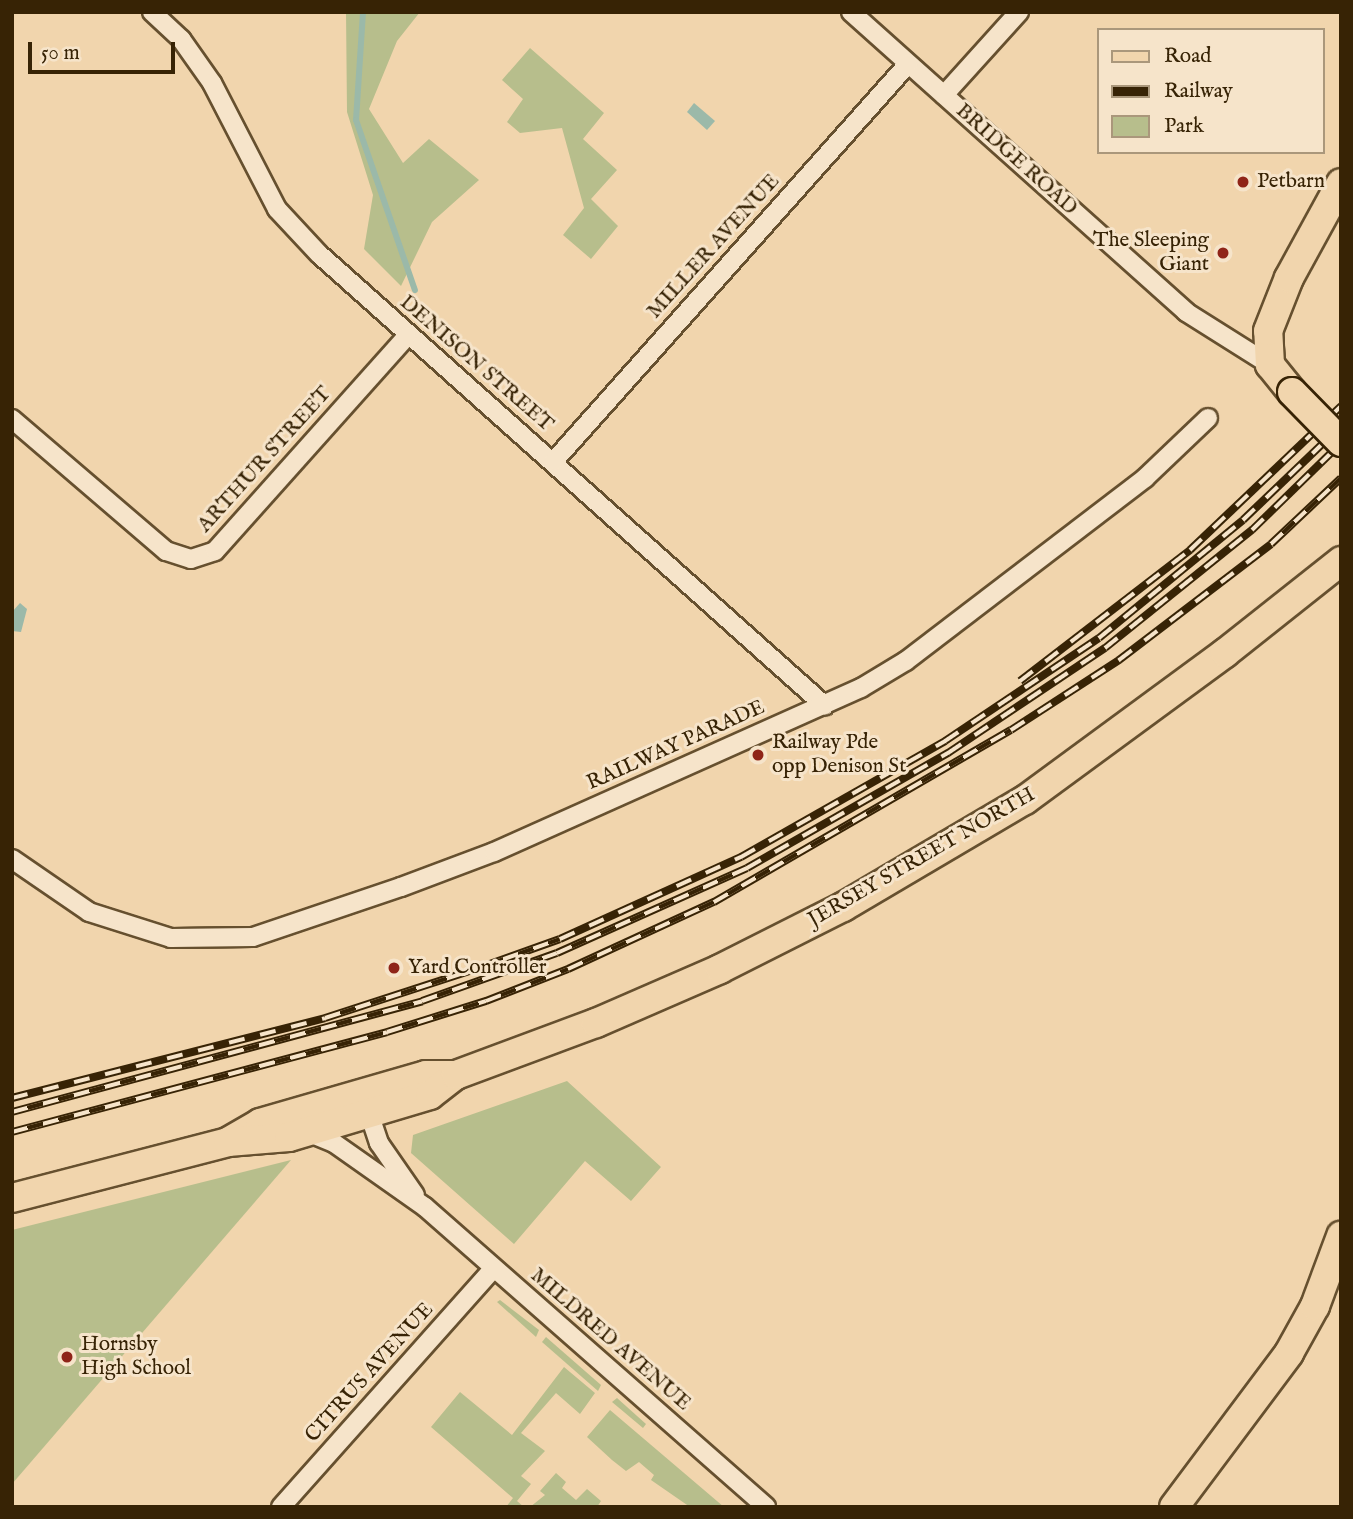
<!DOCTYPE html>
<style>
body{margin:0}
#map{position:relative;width:1353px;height:1519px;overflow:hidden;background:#f1d5ad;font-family:"IM FELL English",serif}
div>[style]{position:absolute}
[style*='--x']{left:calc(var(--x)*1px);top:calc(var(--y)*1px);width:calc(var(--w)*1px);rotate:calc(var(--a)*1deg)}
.green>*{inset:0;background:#b7be8c}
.water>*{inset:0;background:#9bb9a9}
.stream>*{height:6px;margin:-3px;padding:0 3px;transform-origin:3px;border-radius:3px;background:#9bb9a9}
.roads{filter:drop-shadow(2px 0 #66502f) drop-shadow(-2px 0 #66502f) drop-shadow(0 2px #66502f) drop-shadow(0 -2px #66502f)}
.minor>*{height:18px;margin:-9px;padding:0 9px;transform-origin:9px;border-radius:9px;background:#f6e4ca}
.primary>*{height:28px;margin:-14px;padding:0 14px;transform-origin:14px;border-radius:14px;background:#f1d5ad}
.rail>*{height:8px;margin-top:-4px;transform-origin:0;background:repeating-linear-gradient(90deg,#f6e4ca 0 16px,#372305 0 32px);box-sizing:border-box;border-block:2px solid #372305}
.bridges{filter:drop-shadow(2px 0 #372305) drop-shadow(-2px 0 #372305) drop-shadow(0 2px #372305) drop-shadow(0 -2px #372305)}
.primary-bridge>*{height:28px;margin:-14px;padding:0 14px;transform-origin:14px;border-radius:14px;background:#f1d5ad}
.dots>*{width:19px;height:19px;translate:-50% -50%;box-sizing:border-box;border:4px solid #f6e4ca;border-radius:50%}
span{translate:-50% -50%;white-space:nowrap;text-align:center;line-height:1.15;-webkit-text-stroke:6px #f6e4ca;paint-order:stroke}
.street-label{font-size:21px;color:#372305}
.poi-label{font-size:21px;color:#372305}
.left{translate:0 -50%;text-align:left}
.right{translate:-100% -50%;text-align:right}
.frame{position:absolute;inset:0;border:14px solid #372305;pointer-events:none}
.legend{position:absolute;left:1097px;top:28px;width:228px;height:126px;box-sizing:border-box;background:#f6e4ca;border:2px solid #aa977b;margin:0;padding:9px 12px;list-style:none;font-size:21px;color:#372305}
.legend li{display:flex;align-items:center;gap:14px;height:35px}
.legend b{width:35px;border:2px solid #aa977b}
.scale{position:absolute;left:28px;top:42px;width:147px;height:32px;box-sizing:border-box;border:4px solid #372305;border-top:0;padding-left:9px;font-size:21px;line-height:24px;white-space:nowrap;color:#372305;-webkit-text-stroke:5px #f6e4ca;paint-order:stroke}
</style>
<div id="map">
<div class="green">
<div style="clip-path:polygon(346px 12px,420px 12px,397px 41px,369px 109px,403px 163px,429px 139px,479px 180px,432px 222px,401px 286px,364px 249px,373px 195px,347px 112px)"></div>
<div style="clip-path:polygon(530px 48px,604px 113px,583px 139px,617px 170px,591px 199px,618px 226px,591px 259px,563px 235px,584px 208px,562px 128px,520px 133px,507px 122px,523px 99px,502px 80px)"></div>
<div style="clip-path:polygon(567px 1081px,661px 1167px,631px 1201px,585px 1161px,514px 1244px,411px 1153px,413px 1135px)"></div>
<div style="clip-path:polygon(291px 1160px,12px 1484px,12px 1230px)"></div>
<div style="clip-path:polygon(500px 1300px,539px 1330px,536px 1337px,497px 1302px)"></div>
<div style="clip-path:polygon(546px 1337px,601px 1385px,598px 1391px,542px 1342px)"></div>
<div style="clip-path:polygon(564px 1367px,595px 1393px,580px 1414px,556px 1393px,521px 1433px,545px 1451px,521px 1476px,531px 1484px,517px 1501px,524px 1507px,506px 1507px,513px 1498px,431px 1427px,460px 1392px,512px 1435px)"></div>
<div style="clip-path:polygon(617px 1398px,646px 1424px,643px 1428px,612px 1402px)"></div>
<div style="clip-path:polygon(610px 1410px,724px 1507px,690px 1507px,651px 1480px,654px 1475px,639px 1462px,626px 1471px,612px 1460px,587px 1437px)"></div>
<div style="clip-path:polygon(556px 1473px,566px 1482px,562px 1488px,576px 1500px,587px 1489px,601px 1501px,597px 1507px,530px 1507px,545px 1495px,540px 1491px)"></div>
</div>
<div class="water">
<div style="clip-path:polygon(694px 103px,715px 121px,707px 130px,687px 112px)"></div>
<div style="clip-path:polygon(20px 603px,27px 609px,21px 632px,12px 631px,12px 612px)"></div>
</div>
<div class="stream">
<div style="--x:363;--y:12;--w:108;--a:93.7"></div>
<div style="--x:356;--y:120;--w:180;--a:70.9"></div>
</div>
<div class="roads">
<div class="minor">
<div style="--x:152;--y:12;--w:40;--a:43"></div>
<div style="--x:181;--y:39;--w:54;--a:54.8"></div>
<div style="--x:212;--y:83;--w:142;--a:62.7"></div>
<div style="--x:277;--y:209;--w:62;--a:47"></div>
<div style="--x:319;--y:254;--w:678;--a:41.77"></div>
<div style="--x:851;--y:12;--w:450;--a:41.8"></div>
<div style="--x:1186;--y:312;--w:99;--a:32.2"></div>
<div style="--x:944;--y:95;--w:112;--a:-47.9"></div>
<div style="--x:12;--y:419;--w:203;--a:40.6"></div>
<div style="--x:166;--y:551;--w:26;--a:18"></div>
<div style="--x:191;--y:559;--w:25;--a:-18"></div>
<div style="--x:215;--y:551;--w:288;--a:-48.2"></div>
<div style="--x:554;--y:461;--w:532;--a:-48.28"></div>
<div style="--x:12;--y:859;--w:93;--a:34.5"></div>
<div style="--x:89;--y:912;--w:86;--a:17.6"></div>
<div style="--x:171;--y:938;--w:82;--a:-0.7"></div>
<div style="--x:253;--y:937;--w:156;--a:-18.7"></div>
<div style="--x:401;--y:887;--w:99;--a:-20.6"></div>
<div style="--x:494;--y:852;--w:402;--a:-24.1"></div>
<div style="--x:861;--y:688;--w:52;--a:-31"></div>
<div style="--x:906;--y:661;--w:301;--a:-37.4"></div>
<div style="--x:1145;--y:478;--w:87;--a:-43.6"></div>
<div style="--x:366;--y:1104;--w:41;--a:71.6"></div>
<div style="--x:379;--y:1143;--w:63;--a:55.3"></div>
<div style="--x:307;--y:1132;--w:29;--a:22"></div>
<div style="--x:334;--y:1143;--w:111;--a:35.1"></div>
<div style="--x:425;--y:1207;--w:454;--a:41.3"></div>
<div style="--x:281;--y:1507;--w:319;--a:-48.3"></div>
</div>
<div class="primary">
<div style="--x:1292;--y:392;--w:35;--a:-129"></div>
<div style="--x:1270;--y:365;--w:34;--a:-93"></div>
<div style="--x:1268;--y:331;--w:57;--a:-68.4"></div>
<div style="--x:1289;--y:278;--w:108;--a:-61.3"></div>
<div style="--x:229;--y:1141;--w:36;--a:-30"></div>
<div style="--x:260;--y:1123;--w:173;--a:-16.1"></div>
<div style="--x:426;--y:1075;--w:30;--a:0"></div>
<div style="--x:12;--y:1198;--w:223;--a:-14.5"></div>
<div style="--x:228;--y:1142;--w:61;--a:-4.7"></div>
<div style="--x:289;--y:1137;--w:147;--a:-16.6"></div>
<div style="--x:430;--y:1095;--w:33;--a:-38"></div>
<div style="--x:456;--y:1075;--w:149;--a:-20.4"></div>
<div style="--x:596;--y:1023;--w:135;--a:-23.5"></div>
<div style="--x:720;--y:969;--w:138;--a:-26.8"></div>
<div style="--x:843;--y:907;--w:211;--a:-30.5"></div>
<div style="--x:1025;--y:800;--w:248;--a:-36.3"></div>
<div style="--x:1225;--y:653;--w:148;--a:-38.4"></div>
<div style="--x:1174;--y:1507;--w:192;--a:-53.2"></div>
<div style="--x:1289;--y:1353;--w:54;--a:-61"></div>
<div style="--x:1315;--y:1306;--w:75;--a:-69.6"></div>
</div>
</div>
<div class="rail">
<div style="--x:1020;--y:681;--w:215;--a:-37.6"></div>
<div style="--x:1190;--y:550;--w:209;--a:-43.6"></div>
<div style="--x:12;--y:1098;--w:323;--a:-14.3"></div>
<div style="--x:325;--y:1018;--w:156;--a:-18"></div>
<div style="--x:473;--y:970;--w:92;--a:-19.6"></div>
<div style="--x:560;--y:939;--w:199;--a:-24.4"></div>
<div style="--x:741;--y:857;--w:235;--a:-29.6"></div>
<div style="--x:945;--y:741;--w:185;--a:-33.8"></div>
<div style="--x:1099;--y:638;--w:186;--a:-39.3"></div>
<div style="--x:1243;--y:520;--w:136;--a:-43.8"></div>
<div style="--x:12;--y:1112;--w:425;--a:-15.1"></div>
<div style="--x:422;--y:1001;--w:143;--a:-19.6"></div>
<div style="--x:557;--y:953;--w:208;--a:-24.1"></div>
<div style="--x:747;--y:868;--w:232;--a:-29.8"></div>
<div style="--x:948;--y:753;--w:189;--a:-33.8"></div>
<div style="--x:1105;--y:648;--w:189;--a:-38.8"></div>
<div style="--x:1252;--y:530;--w:124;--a:-44.3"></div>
<div style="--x:12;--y:1132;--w:388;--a:-14.9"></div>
<div style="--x:387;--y:1032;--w:104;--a:-17.4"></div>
<div style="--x:486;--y:1001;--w:88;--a:-21.3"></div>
<div style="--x:568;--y:969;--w:161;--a:-24.7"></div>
<div style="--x:714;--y:902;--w:343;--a:-30.1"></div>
<div style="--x:1011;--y:730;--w:129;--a:-32.9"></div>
<div style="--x:1119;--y:660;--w:191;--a:-37.3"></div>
<div style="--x:1271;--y:544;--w:96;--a:-43.3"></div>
</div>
<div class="bridges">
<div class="primary-bridge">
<div style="--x:1292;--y:392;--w:70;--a:45.6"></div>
</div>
</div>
<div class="dots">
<div style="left:1243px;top:182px;background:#8f2418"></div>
<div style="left:1223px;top:253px;background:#8f2418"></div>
<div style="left:758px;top:755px;background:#8f2418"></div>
<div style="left:394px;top:968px;background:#8f2418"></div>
<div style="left:67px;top:1357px;background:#8f2418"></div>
</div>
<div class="street-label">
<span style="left:1016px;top:160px;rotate:42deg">BRIDGE ROAD</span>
<span style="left:714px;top:247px;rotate:-48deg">MILLER AVENUE</span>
<span style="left:476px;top:364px;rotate:41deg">DENISON STREET</span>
<span style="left:265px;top:460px;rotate:-48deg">ARTHUR STREET</span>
<span style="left:676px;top:746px;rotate:-24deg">RAILWAY PARADE</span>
<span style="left:922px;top:858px;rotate:-30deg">JERSEY STREET NORTH</span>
<span style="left:610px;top:1340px;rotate:41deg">MILDRED AVENUE</span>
<span style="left:370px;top:1373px;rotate:-48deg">CITRUS AVENUE</span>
</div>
<div class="poi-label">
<span class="left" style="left:1257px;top:182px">Petbarn</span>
<span class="right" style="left:1209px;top:253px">The Sleeping<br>Giant</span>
<span class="left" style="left:772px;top:755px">Railway Pde<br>opp Denison St</span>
<span class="left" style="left:408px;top:968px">Yard Controller</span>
<span class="left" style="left:81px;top:1357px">Hornsby<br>High School</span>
</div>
<div class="frame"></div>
<ul class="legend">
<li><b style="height:9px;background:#f1d5ad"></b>Road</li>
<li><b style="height:9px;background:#372305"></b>Railway</li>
<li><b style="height:19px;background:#b7be8c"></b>Park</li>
</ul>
<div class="scale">50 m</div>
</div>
